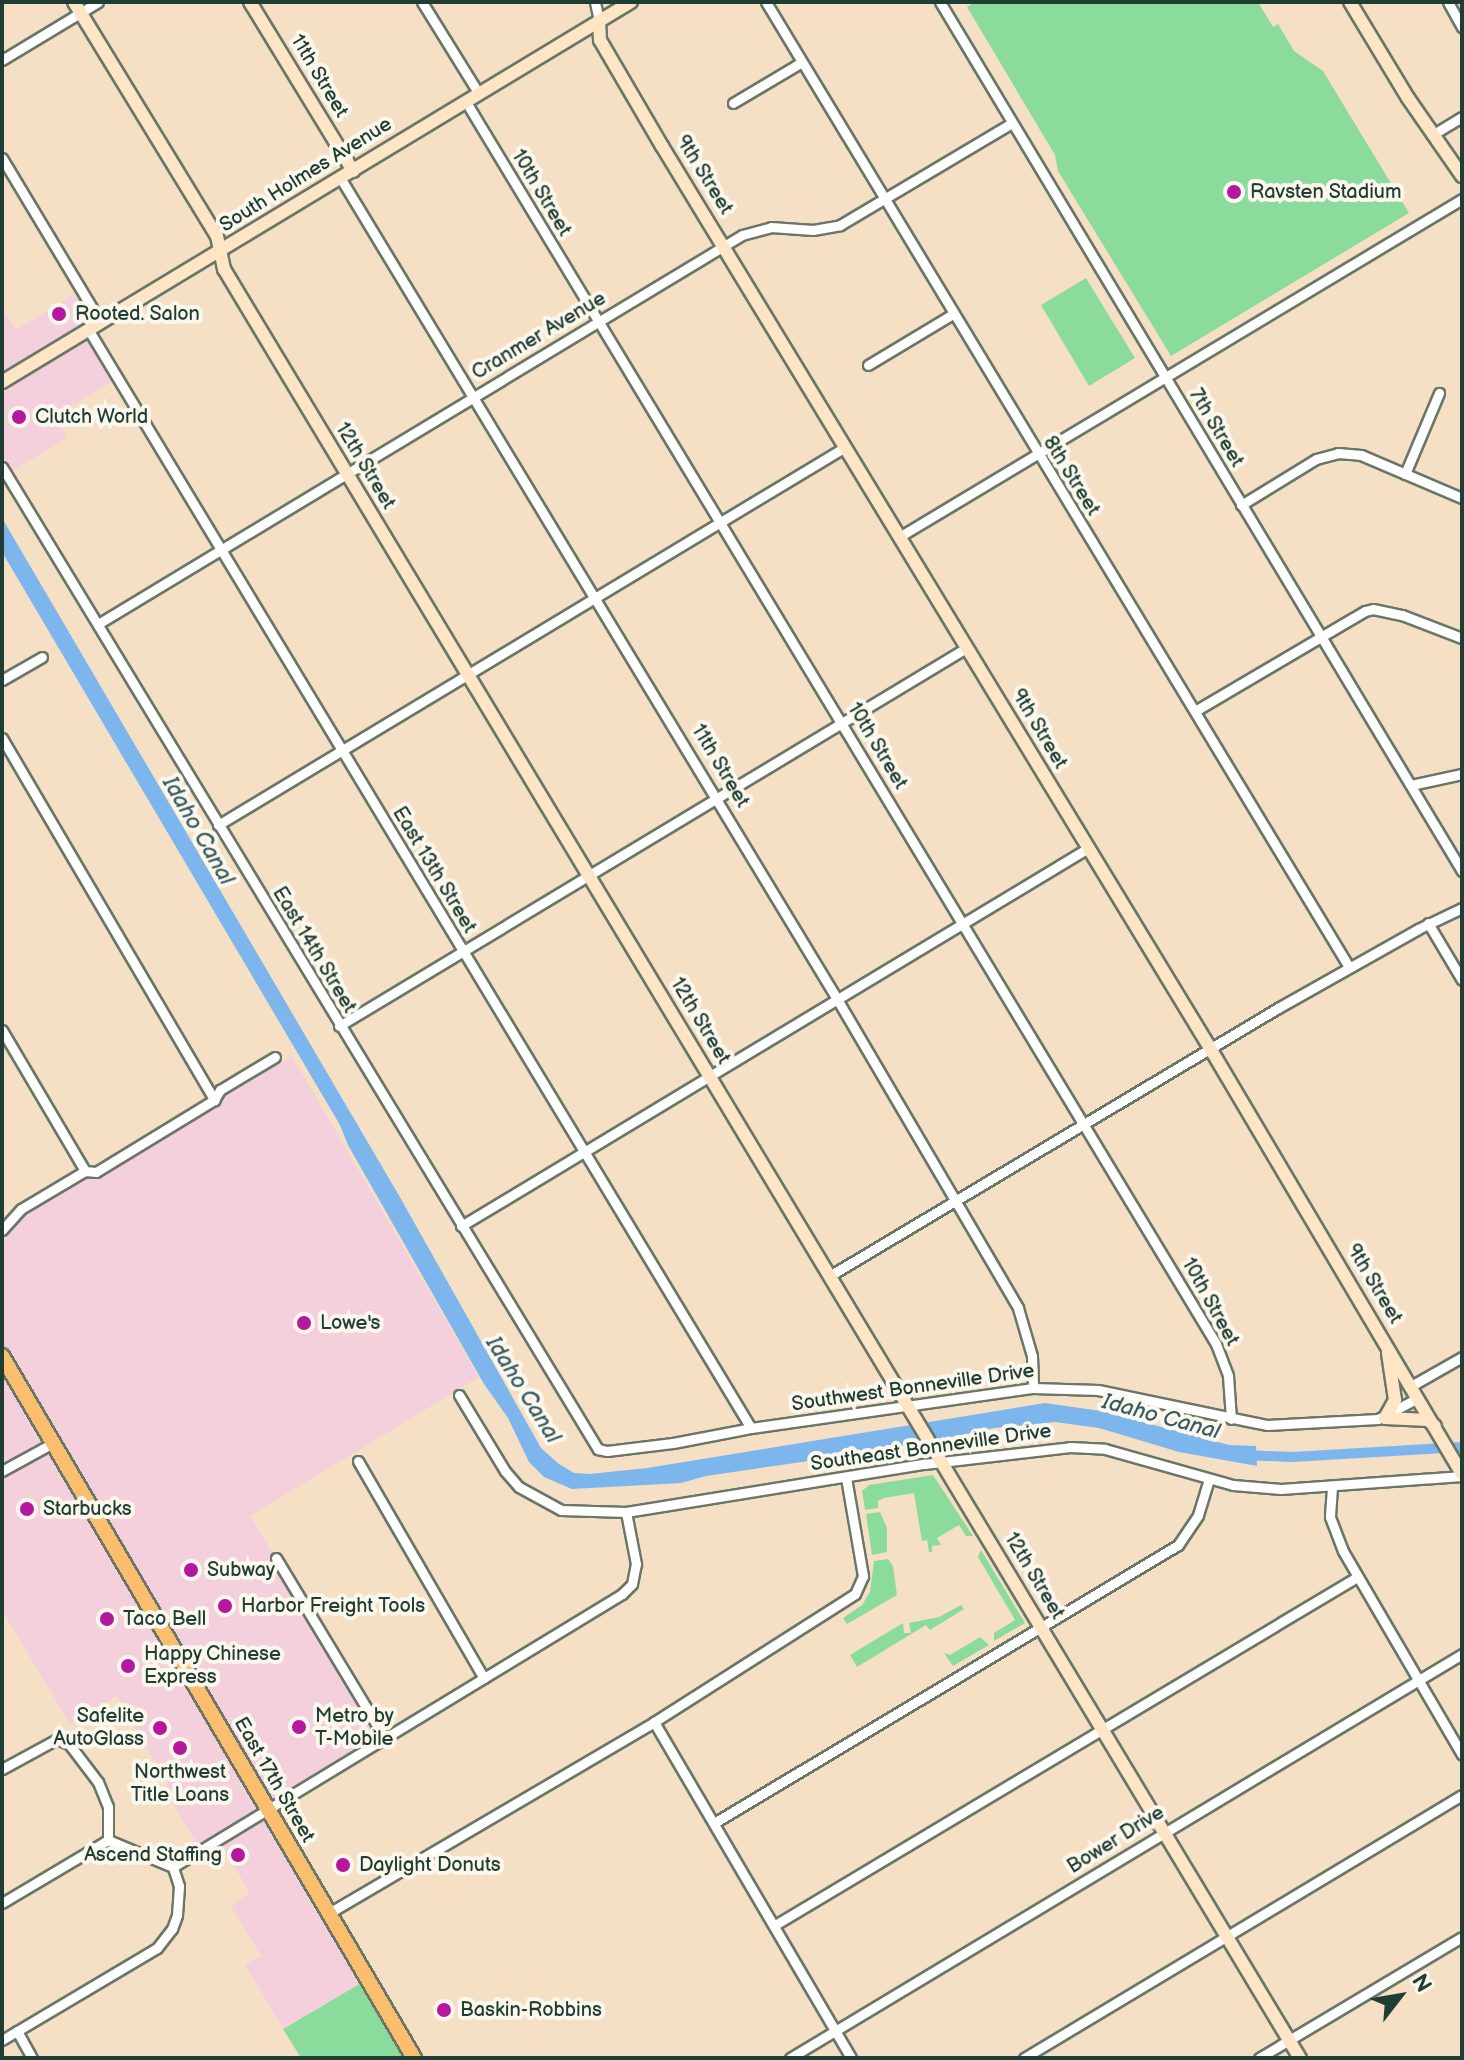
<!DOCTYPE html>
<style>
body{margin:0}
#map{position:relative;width:1464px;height:2060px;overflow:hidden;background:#f5e0c5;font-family:"Balsamiq Sans",sans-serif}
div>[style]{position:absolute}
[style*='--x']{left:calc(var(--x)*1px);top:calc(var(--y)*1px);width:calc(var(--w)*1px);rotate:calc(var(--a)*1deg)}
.built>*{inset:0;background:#f4cfdc}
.green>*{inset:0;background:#8bdc9c}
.water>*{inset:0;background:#7cb6ed}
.canal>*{height:10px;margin:-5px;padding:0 5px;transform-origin:5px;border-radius:5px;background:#7cb6ed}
.roads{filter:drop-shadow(2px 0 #6a7667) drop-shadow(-2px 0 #6a7667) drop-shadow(0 2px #6a7667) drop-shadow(0 -2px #6a7667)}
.street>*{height:9px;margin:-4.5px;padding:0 4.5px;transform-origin:4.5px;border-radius:4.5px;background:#fff}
.secondary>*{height:12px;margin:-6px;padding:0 6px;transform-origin:6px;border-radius:6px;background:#fde5c5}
.primary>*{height:14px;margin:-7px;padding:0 7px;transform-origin:7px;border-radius:7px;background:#fbbd6e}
.dots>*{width:22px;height:22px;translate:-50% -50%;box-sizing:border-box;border:4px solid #fbf7ec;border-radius:50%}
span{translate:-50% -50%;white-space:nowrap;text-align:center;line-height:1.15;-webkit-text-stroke:8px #fbf7ec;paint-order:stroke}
.street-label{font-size:20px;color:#1f3d34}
.poi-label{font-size:20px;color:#1f3d34}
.left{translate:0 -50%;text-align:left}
.right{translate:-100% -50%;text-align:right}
.water-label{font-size:22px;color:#365b62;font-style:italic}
.frame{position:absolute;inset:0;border:4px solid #1f3d34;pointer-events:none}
.north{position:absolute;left:1360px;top:1956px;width:80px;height:80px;-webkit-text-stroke:6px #fbf7ec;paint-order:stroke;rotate:59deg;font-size:22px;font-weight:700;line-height:32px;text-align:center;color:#1f3d34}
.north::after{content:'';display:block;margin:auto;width:28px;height:36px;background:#1f3d34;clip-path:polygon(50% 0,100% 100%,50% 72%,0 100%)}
</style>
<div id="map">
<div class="built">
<div style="clip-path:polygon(81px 290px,100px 321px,89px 329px,118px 378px,55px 416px,67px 438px,7px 474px,2px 467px,2px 307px,16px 330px)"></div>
<div style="clip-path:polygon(292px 1056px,479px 1377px,250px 1516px,386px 1740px,269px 1810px,368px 1979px,283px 2028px,245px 1965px,261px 1956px,231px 1906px,250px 1893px,219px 1840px,201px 1850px,163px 1788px,168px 1784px,117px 1696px,70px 1724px,2px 1610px,2px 1230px,85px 1171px,96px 1172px)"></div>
</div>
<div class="green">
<div style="clip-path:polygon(975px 2px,1258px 2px,1273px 27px,1278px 24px,1294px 51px,1323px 71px,1409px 213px,1171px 356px,1058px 171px,1055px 155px,967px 7px)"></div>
<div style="clip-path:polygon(1086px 278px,1135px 358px,1089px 386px,1041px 305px)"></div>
<div style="clip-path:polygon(933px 1475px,973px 1536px,966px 1536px,959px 1525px,937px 1538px,941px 1545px,932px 1546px,932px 1552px,929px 1552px,927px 1540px,922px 1541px,914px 1493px,884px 1498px,878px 1501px,878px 1508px,865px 1510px,862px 1491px,869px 1485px)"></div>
<div style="clip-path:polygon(880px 1512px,887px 1528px,887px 1552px,872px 1555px,866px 1514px)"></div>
<div style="clip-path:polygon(981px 1550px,1025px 1623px,994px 1641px,994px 1633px,1015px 1620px,978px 1557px)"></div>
<div style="clip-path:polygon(888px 1559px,893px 1566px,897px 1595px,847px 1624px,843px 1618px,862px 1605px,870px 1592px,874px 1561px)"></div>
<div style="clip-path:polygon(961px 1605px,964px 1609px,930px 1630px,926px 1625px,857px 1667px,850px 1655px,903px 1623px,904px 1633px,911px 1633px,909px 1623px,939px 1617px)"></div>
<div style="clip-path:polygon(980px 1637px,989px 1645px,953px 1666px,944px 1653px,950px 1655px)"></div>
<div style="clip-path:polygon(368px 1979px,414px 2058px,301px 2058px,283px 2029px)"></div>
</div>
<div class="water">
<div style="clip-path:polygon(2px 518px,401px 1199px,541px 1448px,559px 1464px,574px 1473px,590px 1474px,647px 1468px,1045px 1403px,1101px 1411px,1229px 1445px,1256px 1446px,1257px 1466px,1179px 1452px,1099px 1428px,1055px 1422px,995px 1428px,898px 1448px,706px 1476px,681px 1483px,572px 1489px,544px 1477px,529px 1462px,508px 1418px,484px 1384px,348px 1145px,340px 1125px,2px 552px)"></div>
</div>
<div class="canal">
<div style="--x:1244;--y:1455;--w:48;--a:2.4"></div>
<div style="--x:1292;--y:1457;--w:170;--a:-3.4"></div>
</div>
<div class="roads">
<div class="street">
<div style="--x:422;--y:2;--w:108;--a:58.2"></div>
<div style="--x:595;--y:2;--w:19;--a:78"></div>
<div style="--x:766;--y:2;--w:1127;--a:58.86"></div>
<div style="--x:940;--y:2;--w:1014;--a:59.01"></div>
<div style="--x:1448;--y:2;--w:29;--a:61"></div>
<div style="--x:2;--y:60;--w:112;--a:-31.1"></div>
<div style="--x:466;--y:102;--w:1451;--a:58.87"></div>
<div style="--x:1216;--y:1344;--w:34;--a:69"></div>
<div style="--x:1228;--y:1376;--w:43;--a:86"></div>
<div style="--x:733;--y:103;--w:80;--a:-30.7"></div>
<div style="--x:1432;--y:135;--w:35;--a:-31"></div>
<div style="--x:2;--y:158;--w:190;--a:59"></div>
<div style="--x:341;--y:179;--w:958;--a:58.83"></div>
<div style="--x:837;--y:999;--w:358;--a:59.6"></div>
<div style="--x:1018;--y:1308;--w:50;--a:73.7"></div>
<div style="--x:1032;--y:1356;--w:32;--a:88"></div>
<div style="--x:88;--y:329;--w:1283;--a:58.9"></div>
<div style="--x:868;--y:365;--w:99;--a:-31"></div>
<div style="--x:2;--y:467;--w:1149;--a:58.75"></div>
<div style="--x:598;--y:1449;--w:9;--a:13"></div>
<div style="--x:607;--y:1451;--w:66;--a:-6.9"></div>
<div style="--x:673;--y:1443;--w:79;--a:-10.9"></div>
<div style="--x:751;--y:1428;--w:285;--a:-8.1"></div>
<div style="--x:1033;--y:1388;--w:65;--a:1.8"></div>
<div style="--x:1098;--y:1390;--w:173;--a:11.7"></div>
<div style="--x:1267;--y:1425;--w:111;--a:-3.1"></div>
<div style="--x:1378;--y:1419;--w:45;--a:-27.7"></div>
<div style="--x:1405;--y:474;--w:88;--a:-67.2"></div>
<div style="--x:1241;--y:505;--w:88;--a:-31.5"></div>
<div style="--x:1316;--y:459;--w:23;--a:-15"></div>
<div style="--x:1338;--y:453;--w:23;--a:5"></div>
<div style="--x:1361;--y:455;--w:110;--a:23.1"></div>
<div style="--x:899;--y:537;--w:657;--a:-30.98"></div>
<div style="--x:98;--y:624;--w:752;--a:-31.13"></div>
<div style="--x:742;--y:235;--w:30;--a:-15"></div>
<div style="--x:771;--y:227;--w:42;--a:4.1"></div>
<div style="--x:813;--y:230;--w:27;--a:-10"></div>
<div style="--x:840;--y:225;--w:200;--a:-30.7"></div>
<div style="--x:2;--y:680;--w:46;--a:-29.9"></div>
<div style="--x:1195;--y:711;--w:197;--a:-30.5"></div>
<div style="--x:1365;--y:611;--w:8;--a:-14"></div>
<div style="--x:1373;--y:609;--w:30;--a:12"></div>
<div style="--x:1402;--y:615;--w:64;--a:21"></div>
<div style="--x:2;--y:738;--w:420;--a:59.6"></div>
<div style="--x:1411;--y:785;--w:52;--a:-12.2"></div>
<div style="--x:218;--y:825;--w:732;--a:-31.08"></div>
<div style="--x:1428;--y:923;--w:66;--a:59.2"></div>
<div style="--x:339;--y:1026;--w:732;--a:-31.08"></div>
<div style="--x:2;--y:1030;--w:164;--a:59.5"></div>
<div style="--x:461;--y:1226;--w:732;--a:-31.08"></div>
<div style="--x:2;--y:1230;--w:28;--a:-48"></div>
<div style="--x:21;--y:1209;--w:74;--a:-30.7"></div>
<div style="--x:85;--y:1171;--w:11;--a:5"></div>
<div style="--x:96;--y:1172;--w:138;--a:-31.4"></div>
<div style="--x:214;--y:1100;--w:12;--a:-59"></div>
<div style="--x:220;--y:1090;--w:64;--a:-31"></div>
<div style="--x:831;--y:1275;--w:521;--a:-30.85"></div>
<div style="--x:1278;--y:1008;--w:161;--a:-29.4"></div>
<div style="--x:1418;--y:929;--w:49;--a:-25.5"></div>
<div style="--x:1411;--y:1386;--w:59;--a:-29.6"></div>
<div style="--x:459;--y:1395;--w:89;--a:58.8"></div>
<div style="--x:505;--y:1471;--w:21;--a:49"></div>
<div style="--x:519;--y:1487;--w:48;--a:28.7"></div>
<div style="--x:561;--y:1510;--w:65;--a:1.8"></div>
<div style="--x:626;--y:1512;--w:302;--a:-9.2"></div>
<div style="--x:924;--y:1464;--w:147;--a:-6.6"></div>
<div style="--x:1070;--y:1447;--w:35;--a:3"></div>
<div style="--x:1105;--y:1449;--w:133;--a:15.7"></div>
<div style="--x:1233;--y:1485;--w:48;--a:4.8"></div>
<div style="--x:1281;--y:1489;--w:181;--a:-4.1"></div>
<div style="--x:358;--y:1461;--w:251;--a:59.9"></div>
<div style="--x:2;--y:1471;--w:58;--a:-28.8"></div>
<div style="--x:1332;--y:1487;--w:30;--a:94"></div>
<div style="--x:1330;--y:1517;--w:36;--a:69"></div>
<div style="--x:1343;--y:1551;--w:236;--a:59.7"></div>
<div style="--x:276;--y:1558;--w:213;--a:58.9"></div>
<div style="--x:654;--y:1722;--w:389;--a:59.6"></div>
<div style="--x:2;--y:1769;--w:63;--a:-28.6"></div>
<div style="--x:57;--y:1739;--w:13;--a:23"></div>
<div style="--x:69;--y:1744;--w:48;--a:52.7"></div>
<div style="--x:98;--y:1782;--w:27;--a:68"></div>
<div style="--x:108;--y:1807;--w:33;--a:90"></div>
<div style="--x:108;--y:1840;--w:70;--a:22.6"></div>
<div style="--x:714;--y:1823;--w:541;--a:-30.93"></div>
<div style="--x:1178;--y:1545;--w:36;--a:-56"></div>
<div style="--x:1198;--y:1515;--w:37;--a:-73"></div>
<div style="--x:173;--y:1867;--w:525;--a:-31.3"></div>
<div style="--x:622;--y:1594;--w:14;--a:-45"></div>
<div style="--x:632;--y:1584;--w:20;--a:-79"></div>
<div style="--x:636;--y:1564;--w:53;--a:-100.9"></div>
<div style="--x:2;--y:1903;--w:123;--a:-30.7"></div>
<div style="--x:329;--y:1913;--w:377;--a:-30.4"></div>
<div style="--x:654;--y:1722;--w:238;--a:-32.5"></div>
<div style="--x:855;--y:1594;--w:20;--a:-66"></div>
<div style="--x:863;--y:1576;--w:99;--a:-99.8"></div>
<div style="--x:775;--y:1925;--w:678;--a:-30.88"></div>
<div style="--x:17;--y:2031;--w:31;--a:61"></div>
<div style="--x:2;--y:2040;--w:180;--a:-30.7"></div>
<div style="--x:157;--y:1948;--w:24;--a:-52"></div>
<div style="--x:172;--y:1929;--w:15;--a:-70"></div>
<div style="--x:177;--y:1915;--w:29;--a:-86"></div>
<div style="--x:179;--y:1886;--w:20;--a:-108"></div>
<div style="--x:790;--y:2058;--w:784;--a:-31.01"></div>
<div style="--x:1024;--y:2058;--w:511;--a:-30.98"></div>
<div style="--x:1259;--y:2058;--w:236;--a:-30.8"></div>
</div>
<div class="secondary">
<div style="--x:74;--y:2;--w:274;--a:58.6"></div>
<div style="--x:217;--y:236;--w:34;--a:78"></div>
<div style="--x:224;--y:269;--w:2088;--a:58.98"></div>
<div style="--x:250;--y:2;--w:198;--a:58.6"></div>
<div style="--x:1350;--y:2;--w:112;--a:58.9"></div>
<div style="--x:1408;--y:98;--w:95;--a:55.3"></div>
<div style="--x:599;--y:21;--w:19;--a:87"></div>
<div style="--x:600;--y:40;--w:123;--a:59.7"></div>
<div style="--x:662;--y:146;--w:1055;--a:58.72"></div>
<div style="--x:1210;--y:1048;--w:495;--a:59.4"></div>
<div style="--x:2;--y:382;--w:735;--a:-31.14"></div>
<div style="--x:1385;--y:1418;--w:21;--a:-61"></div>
<div style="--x:1395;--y:1400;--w:48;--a:-98.5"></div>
<div style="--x:1385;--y:1418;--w:43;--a:2.7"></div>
<div style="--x:1428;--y:1420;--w:9;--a:41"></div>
</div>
<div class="primary">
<div style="--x:2;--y:1356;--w:814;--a:59.59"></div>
</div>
</div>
<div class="dots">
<div style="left:1234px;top:192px;background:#b5179e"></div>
<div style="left:59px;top:314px;background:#b5179e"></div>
<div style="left:19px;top:417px;background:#b5179e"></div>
<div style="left:304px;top:1323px;background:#b5179e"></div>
<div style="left:27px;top:1509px;background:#b5179e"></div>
<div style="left:191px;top:1570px;background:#b5179e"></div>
<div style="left:225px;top:1606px;background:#b5179e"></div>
<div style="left:107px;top:1619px;background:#b5179e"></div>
<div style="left:128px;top:1666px;background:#b5179e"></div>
<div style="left:299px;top:1727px;background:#b5179e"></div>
<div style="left:160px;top:1728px;background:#b5179e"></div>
<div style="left:180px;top:1748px;background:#b5179e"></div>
<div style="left:238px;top:1855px;background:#b5179e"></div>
<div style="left:343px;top:1865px;background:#b5179e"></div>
<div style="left:444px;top:2010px;background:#b5179e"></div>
</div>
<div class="street-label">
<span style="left:319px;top:76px;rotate:59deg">11th Street</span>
<span style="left:306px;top:175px;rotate:-32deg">South Holmes Avenue</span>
<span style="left:704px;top:175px;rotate:58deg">9th Street</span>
<span style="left:541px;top:193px;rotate:59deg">10th Street</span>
<span style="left:539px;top:336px;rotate:-31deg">Cranmer Avenue</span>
<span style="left:1216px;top:428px;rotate:59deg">7th Street</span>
<span style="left:365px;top:466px;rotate:59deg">12th Street</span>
<span style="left:1071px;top:476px;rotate:58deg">8th Street</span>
<span style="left:1039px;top:729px;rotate:59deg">9th Street</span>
<span style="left:877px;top:746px;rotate:59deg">10th Street</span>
<span style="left:720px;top:766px;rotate:59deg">11th Street</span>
<span style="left:434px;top:870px;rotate:59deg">East 13th Street</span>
<span style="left:314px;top:950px;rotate:59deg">East 14th Street</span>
<span style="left:700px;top:1021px;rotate:59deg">12th Street</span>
<span style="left:1374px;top:1284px;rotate:59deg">9th Street</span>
<span style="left:1210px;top:1302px;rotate:61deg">10th Street</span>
<span style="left:913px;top:1388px;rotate:-8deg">Southwest Bonneville Drive</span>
<span style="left:931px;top:1448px;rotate:-8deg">Southeast Bonneville Drive</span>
<span style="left:1034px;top:1576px;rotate:59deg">12th Street</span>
<span style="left:274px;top:1780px;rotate:60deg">East 17th Street</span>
<span style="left:1116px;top:1840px;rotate:-32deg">Bower Drive</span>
</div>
<div class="poi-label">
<span class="left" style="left:1250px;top:192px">Ravsten Stadium</span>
<span class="left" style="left:75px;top:314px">Rooted. Salon</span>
<span class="left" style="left:35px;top:417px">Clutch World</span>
<span class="left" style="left:320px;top:1323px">Lowe's</span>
<span class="left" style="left:43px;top:1509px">Starbucks</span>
<span class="left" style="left:207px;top:1570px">Subway</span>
<span class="left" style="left:241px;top:1606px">Harbor Freight Tools</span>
<span class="left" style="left:123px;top:1619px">Taco Bell</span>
<span class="left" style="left:144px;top:1666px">Happy Chinese<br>Express</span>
<span class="right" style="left:144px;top:1728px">Safelite<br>AutoGlass</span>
<span class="left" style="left:315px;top:1728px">Metro by<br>T-Mobile</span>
<span style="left:180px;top:1784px">Northwest<br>Title Loans</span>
<span class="right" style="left:222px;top:1855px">Ascend Staffing</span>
<span class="left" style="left:359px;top:1865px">Daylight Donuts</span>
<span class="left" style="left:460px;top:2010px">Baskin-Robbins</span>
</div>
<div class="water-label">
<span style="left:198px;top:831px;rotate:60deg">Idaho Canal</span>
<span style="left:523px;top:1390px;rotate:58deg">Idaho Canal</span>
<span style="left:1161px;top:1417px;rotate:15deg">Idaho Canal</span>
</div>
<div class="frame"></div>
<div class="north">N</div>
</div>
